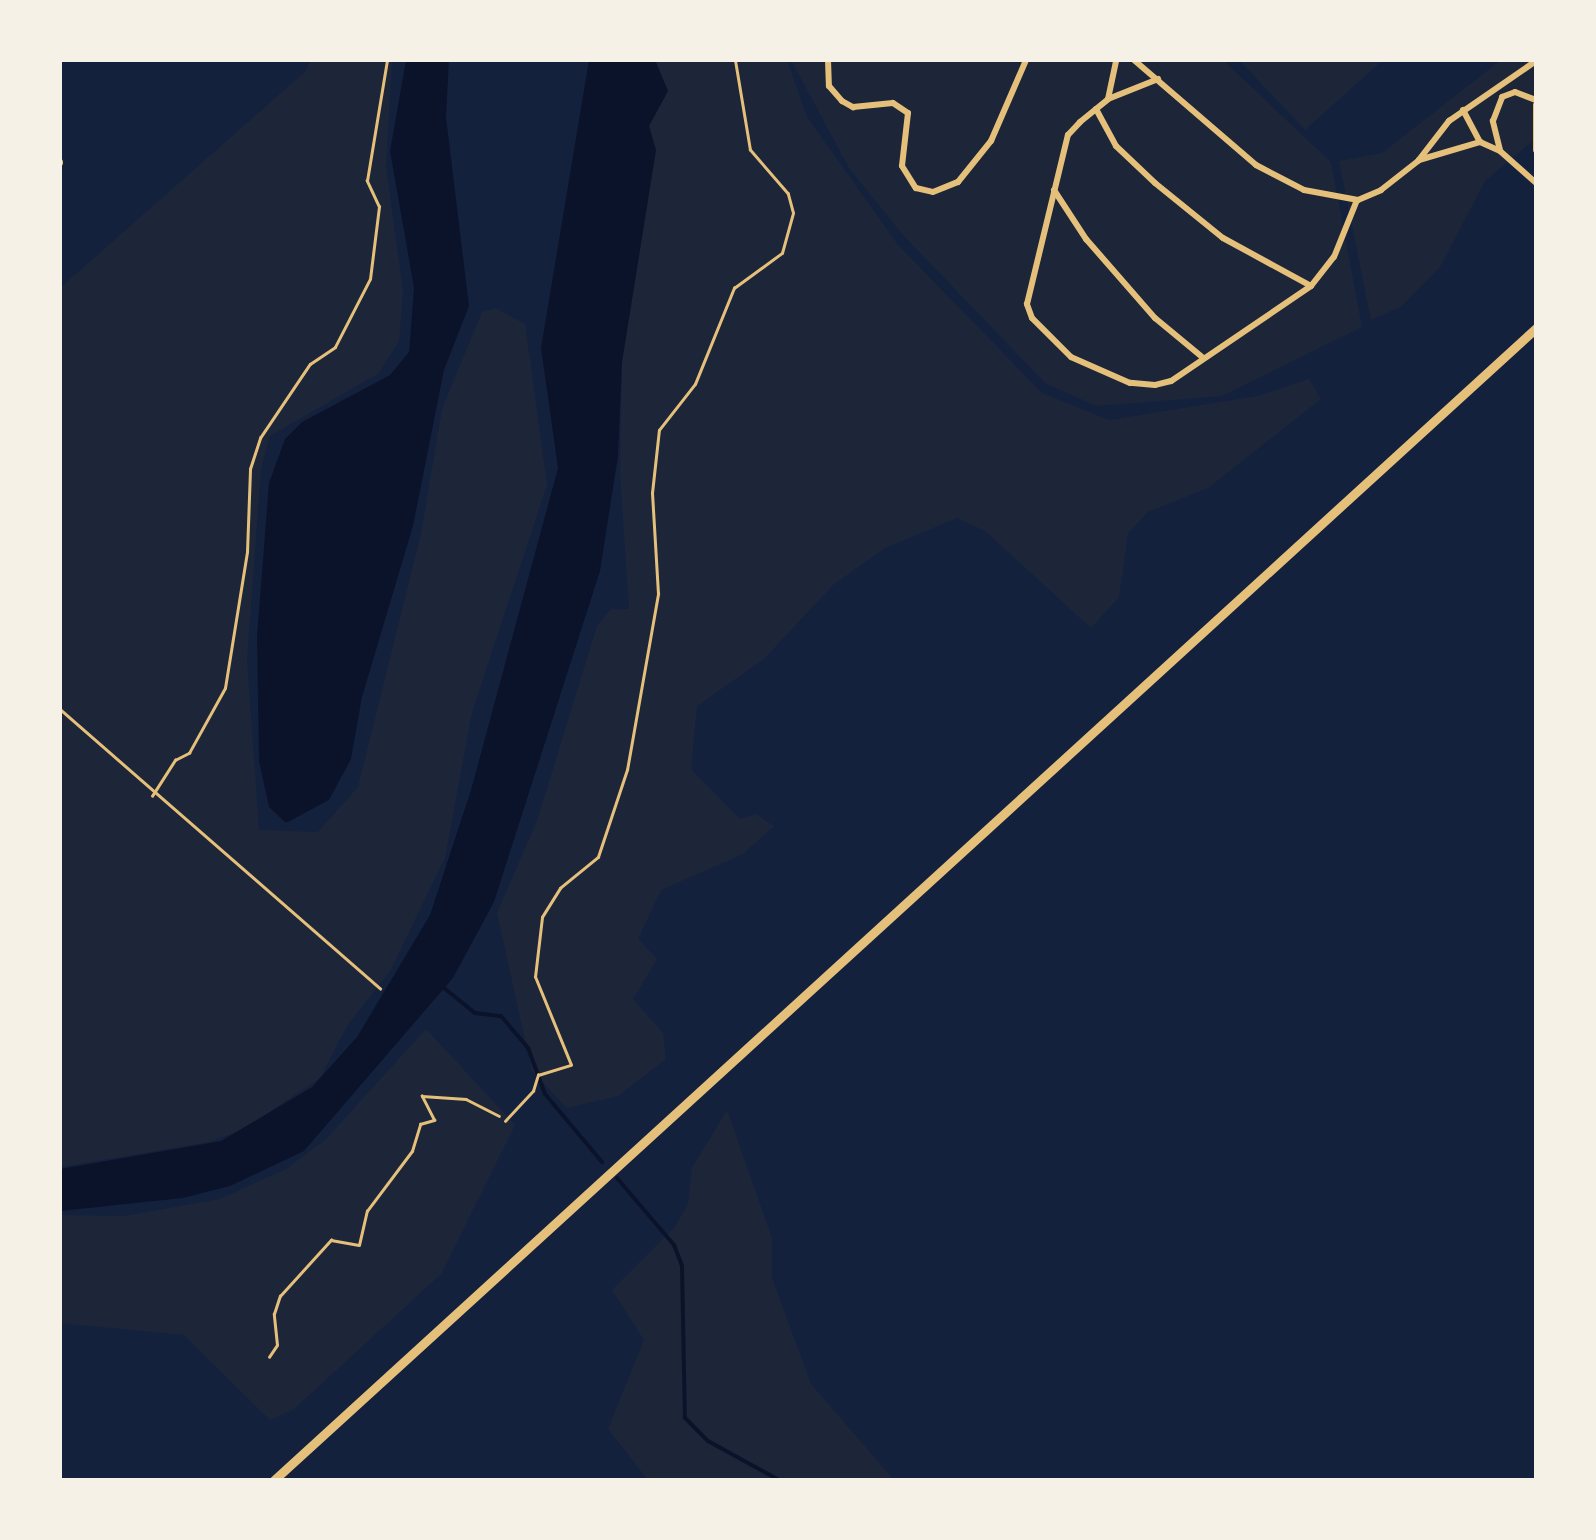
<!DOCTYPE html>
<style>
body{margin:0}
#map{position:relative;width:1596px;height:1540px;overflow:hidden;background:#14213d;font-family:"Roboto Serif",serif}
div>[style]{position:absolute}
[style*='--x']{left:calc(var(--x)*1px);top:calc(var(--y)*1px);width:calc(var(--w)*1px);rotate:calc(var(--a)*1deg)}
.green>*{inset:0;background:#1d2539}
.water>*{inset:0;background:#0b132b}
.stream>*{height:4px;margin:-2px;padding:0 2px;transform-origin:2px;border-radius:2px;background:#0b132b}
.path>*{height:2.5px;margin:-1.25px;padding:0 1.25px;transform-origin:1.25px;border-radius:1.25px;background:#e5c07b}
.minor>*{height:6px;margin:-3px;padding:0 3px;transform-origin:3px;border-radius:3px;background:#e5c07b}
.secondary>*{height:9px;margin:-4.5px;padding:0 4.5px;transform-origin:4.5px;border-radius:4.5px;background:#e5c07b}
span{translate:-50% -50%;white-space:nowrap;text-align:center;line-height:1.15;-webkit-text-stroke:8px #f6f1e7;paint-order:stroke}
.frame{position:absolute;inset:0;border:62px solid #f6f1e7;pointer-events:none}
</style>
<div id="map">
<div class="green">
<div style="clip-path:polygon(310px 60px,392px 60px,386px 167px,403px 291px,399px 341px,379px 373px,270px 436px,261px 469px,247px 659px,259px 830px,318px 832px,358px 787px,421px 534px,442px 409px,482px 312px,495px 308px,525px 324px,547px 485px,472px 712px,445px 858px,390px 971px,347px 1026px,320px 1078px,244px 1129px,209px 1142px,60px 1167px,60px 288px,306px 71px)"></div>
<div style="clip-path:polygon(655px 60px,787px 60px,807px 117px,898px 245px,1042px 393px,1109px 420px,1258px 396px,1309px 379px,1321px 399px,1208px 488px,1148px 512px,1128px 533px,1119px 597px,1091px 628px,985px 531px,957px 518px,885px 548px,833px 585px,764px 659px,697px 706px,691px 769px,740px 819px,756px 814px,774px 826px,743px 854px,661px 890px,638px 939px,657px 959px,633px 999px,663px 1033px,666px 1059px,618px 1096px,567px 1108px,532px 1071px,497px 913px,537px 821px,597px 626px,611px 609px,629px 609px,620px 473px,622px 362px,656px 150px,649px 126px,668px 91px)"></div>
<div style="clip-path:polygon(791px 60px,1223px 60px,1331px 162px,1362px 327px,1222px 396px,1096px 406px,1045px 383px,903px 235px,849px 168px)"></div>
<div style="clip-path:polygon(1239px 60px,1383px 60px,1305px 130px)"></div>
<div style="clip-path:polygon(1501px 60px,1536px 60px,1536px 138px,1485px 181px,1440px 267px,1402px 306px,1371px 320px,1339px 161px,1382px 153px)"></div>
<div style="clip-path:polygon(426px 1029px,515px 1125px,441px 1274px,294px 1409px,270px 1420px,184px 1335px,60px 1323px,60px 1215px,125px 1216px,220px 1199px,286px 1169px,325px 1140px)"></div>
<div style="clip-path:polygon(727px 1110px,772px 1238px,772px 1278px,811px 1384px,894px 1480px,648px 1480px,608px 1429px,644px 1340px,612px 1290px,675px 1227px,688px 1204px,692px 1168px)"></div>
</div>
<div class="water">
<div style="clip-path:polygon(406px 60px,449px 60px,446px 117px,469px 306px,444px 370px,413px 526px,362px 697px,351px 759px,329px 800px,286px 823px,269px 807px,259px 761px,257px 636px,269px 483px,285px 439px,302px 422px,390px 375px,409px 352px,414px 288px,390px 151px)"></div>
<div style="clip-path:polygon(589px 60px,655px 60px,668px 91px,649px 126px,656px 150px,622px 362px,618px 456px,600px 571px,494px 902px,453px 978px,304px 1151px,230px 1186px,183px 1198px,60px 1211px,60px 1169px,221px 1141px,312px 1087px,357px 1037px,430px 915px,471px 790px,558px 468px,541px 348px)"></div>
</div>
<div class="stream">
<div style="--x:444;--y:988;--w:40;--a:39"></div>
<div style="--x:475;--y:1013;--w:26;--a:7"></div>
<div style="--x:501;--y:1016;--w:42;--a:49.8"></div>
<div style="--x:528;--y:1048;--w:49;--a:69.7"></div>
<div style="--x:545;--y:1094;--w:89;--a:50"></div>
<div style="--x:617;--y:1178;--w:88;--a:49.6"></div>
<div style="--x:674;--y:1245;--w:22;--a:69"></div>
<div style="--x:682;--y:1266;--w:152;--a:88.9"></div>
<div style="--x:685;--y:1418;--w:33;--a:45"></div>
<div style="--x:708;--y:1441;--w:81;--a:28.8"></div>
</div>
<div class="path">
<div style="--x:60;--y:709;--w:425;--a:41.1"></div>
<div style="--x:152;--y:796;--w:43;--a:-57.4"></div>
<div style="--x:175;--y:760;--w:16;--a:-27"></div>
<div style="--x:189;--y:753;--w:74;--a:-61"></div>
<div style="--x:225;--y:688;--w:138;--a:-80.8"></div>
<div style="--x:247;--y:552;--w:83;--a:-87.9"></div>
<div style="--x:250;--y:469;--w:33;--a:-72"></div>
<div style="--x:260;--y:438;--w:89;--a:-56"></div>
<div style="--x:310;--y:364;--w:30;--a:-34"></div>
<div style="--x:335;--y:347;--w:76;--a:-62.8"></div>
<div style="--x:370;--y:279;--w:73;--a:-82.9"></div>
<div style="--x:379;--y:207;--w:29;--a:-115"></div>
<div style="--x:367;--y:181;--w:123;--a:-80.6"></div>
<div style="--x:505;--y:1121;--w:41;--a:-47"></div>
<div style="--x:533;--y:1091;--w:17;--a:-73"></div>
<div style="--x:538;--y:1075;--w:34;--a:-17"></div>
<div style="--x:571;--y:1065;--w:95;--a:-112.2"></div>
<div style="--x:535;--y:977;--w:60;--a:-83.3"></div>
<div style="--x:542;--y:917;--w:34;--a:-58"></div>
<div style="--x:560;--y:888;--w:49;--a:-39.2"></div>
<div style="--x:598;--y:857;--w:92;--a:-71.6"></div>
<div style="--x:627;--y:770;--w:179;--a:-80"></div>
<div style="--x:658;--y:594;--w:101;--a:-93.4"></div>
<div style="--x:652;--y:493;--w:63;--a:-83.7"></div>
<div style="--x:659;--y:430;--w:58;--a:-52"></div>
<div style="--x:695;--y:384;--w:104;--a:-67.9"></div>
<div style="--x:734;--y:288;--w:59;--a:-36.1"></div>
<div style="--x:782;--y:253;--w:41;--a:-74.6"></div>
<div style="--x:793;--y:213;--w:20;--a:-105"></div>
<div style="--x:788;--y:194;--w:58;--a:-130.8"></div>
<div style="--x:750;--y:150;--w:91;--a:-99.5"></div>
<div style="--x:269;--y:1357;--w:14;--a:-56"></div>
<div style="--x:277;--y:1345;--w:31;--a:-96"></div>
<div style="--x:274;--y:1314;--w:19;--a:-72"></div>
<div style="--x:280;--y:1296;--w:76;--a:-47.7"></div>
<div style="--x:331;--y:1240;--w:28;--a:10"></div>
<div style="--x:359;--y:1245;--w:35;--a:-77"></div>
<div style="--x:367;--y:1211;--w:75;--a:-53.1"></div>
<div style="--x:412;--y:1151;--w:28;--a:-73"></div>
<div style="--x:420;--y:1124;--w:15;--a:-16"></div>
<div style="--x:434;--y:1120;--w:27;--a:-117"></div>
<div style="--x:422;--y:1096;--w:44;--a:3.9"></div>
<div style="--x:466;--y:1099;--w:37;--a:27"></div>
</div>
<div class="minor">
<div style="--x:828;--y:60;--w:26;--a:88"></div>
<div style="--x:829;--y:86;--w:20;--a:49"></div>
<div style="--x:842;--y:101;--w:13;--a:29"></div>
<div style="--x:853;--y:107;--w:40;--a:-5.7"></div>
<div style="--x:893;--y:103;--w:18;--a:34"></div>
<div style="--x:908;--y:113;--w:53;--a:96.5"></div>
<div style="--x:902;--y:166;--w:26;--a:58"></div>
<div style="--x:916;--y:188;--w:17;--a:13"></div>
<div style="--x:933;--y:192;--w:27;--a:-22"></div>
<div style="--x:958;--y:182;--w:53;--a:-51.2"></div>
<div style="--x:991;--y:141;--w:88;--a:-66.6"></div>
<div style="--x:1134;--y:60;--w:161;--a:40.7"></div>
<div style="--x:1256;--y:165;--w:54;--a:27.5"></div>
<div style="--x:1304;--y:190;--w:55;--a:10.5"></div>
<div style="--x:1358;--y:200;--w:25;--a:-23"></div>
<div style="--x:1381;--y:190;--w:47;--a:-38.1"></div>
<div style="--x:1418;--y:161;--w:51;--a:-52.2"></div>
<div style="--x:1449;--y:121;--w:106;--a:-34.6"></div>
<div style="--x:1108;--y:99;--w:54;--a:-21.8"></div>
<div style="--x:1536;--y:105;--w:45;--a:90"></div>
<div style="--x:1096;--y:109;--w:42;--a:61.6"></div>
<div style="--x:1116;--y:146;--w:54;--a:43.5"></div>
<div style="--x:1155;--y:183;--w:87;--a:39"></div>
<div style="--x:1223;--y:238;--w:100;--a:28.6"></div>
<div style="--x:1311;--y:286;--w:169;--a:145.8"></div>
<div style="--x:1171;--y:381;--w:16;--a:166"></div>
<div style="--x:1155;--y:385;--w:25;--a:-175"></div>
<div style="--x:1130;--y:383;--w:64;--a:-156.2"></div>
<div style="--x:1071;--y:357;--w:55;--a:-135"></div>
<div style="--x:1032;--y:318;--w:15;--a:-110"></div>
<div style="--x:1027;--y:304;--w:174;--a:-76.4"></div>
<div style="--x:1068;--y:135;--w:18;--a:-47"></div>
<div style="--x:1080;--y:122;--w:36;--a:-39"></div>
<div style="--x:1108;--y:99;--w:40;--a:-78"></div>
<div style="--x:1463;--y:110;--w:36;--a:62"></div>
<div style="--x:1500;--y:150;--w:30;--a:-104"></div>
<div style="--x:1493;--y:121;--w:26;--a:-69"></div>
<div style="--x:1502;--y:97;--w:14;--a:-21"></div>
<div style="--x:1515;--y:92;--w:22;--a:21"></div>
<div style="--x:1419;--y:160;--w:64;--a:-16.4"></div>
<div style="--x:1480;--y:142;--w:22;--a:24"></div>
<div style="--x:1500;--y:151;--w:48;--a:41.6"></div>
<div style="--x:60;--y:162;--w:1;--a:90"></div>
<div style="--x:1054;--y:190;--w:59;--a:56.9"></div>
<div style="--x:1086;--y:239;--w:105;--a:48.9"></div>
<div style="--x:1155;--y:318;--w:60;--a:39.6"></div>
<div style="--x:1311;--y:286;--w:37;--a:-52"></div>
<div style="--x:1334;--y:257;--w:61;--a:-68"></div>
</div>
<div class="secondary">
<div style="--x:274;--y:1480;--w:1709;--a:-42.39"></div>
</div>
<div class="frame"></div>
</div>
